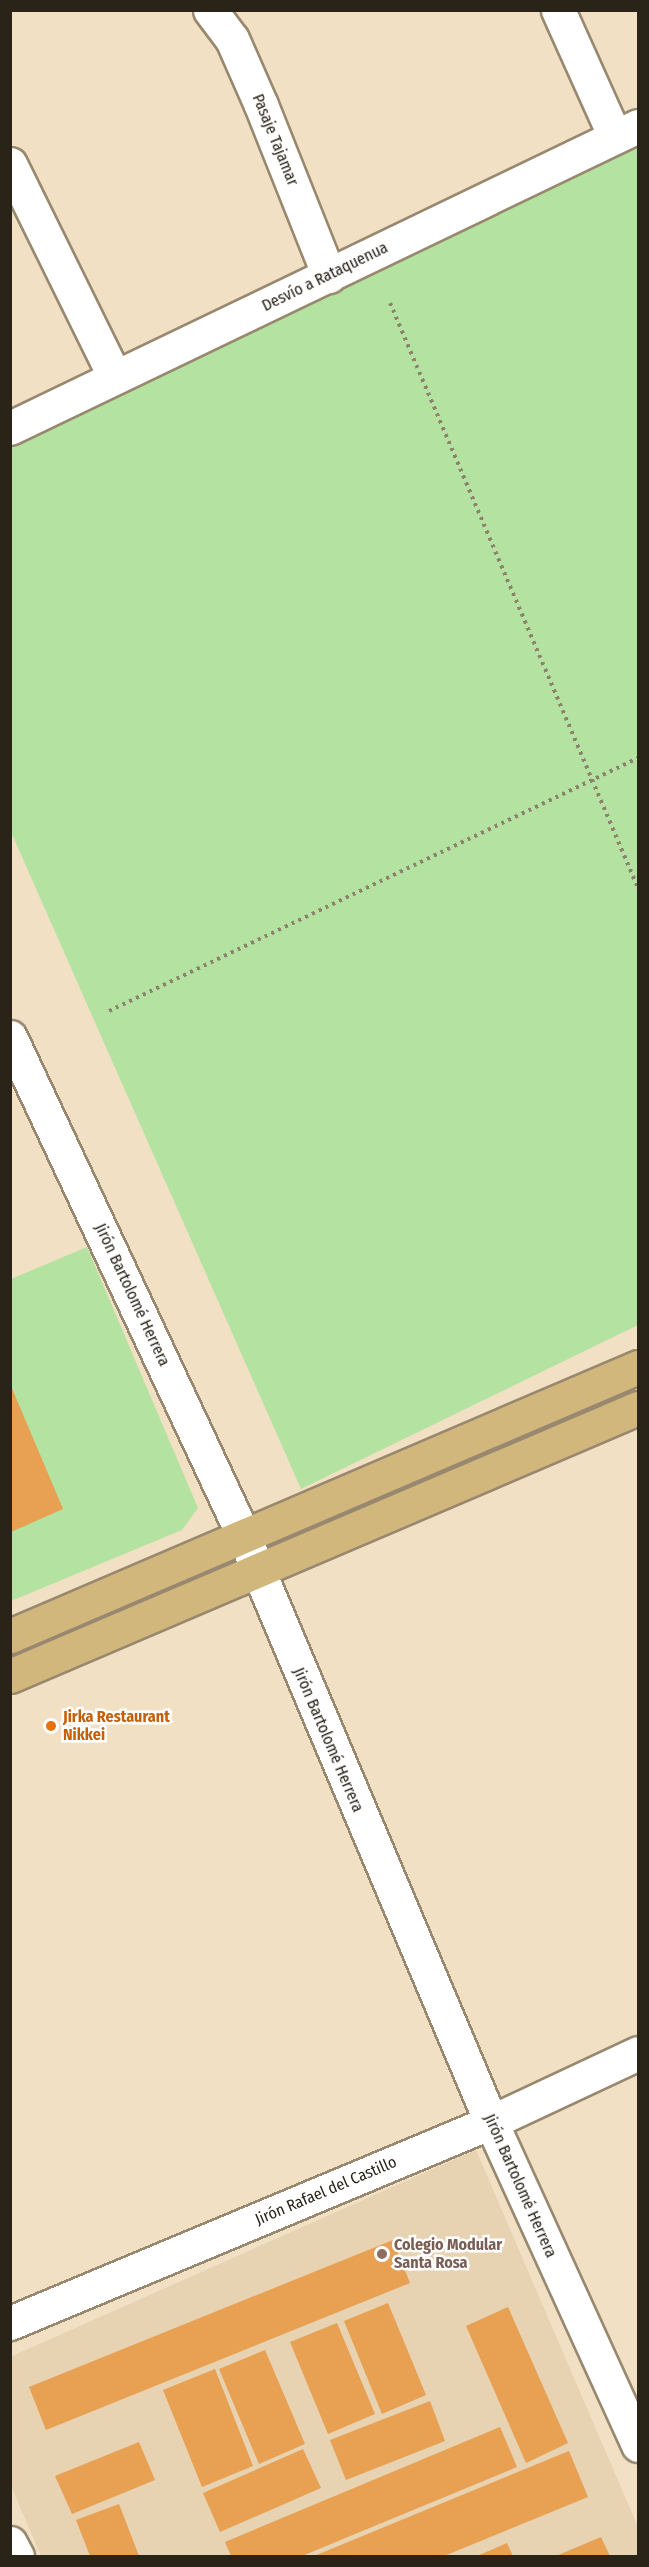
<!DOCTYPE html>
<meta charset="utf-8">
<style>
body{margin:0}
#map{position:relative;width:649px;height:2567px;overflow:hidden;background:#f1e0c4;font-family:"Fira Sans Condensed",sans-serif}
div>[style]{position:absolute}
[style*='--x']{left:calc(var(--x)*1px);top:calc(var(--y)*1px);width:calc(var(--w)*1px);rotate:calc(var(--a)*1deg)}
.built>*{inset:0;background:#e7d2b1}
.green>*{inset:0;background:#b4e2a1}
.building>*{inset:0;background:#e8a053}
.path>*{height:4px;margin-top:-2px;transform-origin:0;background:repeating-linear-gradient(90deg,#8d826e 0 3px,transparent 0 7.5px)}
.roads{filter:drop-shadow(2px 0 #98886f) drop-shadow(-2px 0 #98886f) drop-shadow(0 2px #98886f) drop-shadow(0 -2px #98886f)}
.minor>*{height:33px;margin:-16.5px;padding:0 16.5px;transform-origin:16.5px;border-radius:16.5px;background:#fff}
.tertiary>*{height:33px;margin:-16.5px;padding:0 16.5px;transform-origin:16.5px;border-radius:16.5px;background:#fff}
.primary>*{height:33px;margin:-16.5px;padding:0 16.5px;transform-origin:16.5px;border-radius:16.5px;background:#d2b77d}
.dots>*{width:16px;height:16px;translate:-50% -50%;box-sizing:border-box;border:3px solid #fff;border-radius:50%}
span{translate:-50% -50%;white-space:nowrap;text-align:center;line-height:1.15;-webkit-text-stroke:5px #fff;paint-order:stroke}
.street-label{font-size:16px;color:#292318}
.food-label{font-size:16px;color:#c56008;font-weight:700}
.left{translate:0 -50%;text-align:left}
.education-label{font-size:16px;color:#785e54;font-weight:700}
.frame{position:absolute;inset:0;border:12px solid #292318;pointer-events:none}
</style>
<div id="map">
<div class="built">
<div style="clip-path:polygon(476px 2150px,638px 2527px,638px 2556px,41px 2556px,11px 2486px,10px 2357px)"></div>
</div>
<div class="green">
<div style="clip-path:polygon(638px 143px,638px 1325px,301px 1489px,11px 832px,10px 440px)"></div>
<div style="clip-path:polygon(87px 1247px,198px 1508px,182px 1530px,11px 1601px,11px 1279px)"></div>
</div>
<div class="building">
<div style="clip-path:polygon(11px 1386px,63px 1509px,11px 1532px)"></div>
<div style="clip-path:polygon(393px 2240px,410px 2283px,46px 2430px,29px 2387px)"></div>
<div style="clip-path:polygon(388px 2303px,426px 2395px,382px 2414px,344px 2321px)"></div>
<div style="clip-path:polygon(508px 2307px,568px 2443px,526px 2463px,466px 2326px)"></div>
<div style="clip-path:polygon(337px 2323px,375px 2414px,328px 2434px,290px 2342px)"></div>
<div style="clip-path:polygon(265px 2350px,305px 2444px,259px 2464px,219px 2369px)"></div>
<div style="clip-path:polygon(215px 2369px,253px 2466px,202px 2487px,163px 2390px)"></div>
<div style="clip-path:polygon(430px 2401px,445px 2441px,346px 2480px,330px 2440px)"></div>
<div style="clip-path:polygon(500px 2427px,517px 2467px,302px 2556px,231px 2556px,225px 2542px)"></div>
<div style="clip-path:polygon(139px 2442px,155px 2480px,72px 2514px,55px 2476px)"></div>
<div style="clip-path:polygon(303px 2449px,321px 2488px,220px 2532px,203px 2493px)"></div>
<div style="clip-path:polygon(569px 2451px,588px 2497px,444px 2556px,314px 2556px)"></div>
<div style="clip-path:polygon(119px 2504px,139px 2556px,90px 2556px,76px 2520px)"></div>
<div style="clip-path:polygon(601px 2537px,610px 2556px,556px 2556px)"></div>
<div style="clip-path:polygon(507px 2543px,513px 2556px,477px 2556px)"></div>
</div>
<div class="path">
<div style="--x:390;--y:303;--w:635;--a:67.03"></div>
<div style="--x:109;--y:1011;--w:586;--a:-25.56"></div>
</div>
<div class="roads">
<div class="minor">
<div style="--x:210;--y:10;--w:36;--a:53"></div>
<div style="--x:232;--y:39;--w:72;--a:66.3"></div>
<div style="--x:261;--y:105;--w:184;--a:68.3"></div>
<div style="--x:558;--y:10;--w:139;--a:65.8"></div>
<div style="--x:10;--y:164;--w:237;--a:63.8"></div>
<div style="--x:10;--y:1037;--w:554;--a:64.91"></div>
<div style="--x:245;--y:1539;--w:633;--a:67.12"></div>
<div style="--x:491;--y:2122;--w:355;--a:65.5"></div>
<div style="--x:10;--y:2323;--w:521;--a:-22.68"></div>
<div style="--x:491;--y:2122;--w:162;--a:-25.1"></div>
<div style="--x:10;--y:2543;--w:15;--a:62"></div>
</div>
<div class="tertiary">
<div style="--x:10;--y:428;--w:697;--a:-25.68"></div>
</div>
<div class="primary">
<div style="--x:10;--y:1636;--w:683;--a:-23.19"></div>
<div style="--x:10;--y:1676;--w:683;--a:-23.11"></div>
</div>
</div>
<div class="dots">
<div style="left:51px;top:1726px;background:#e8710a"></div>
<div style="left:382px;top:2254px;background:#8d6e63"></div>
</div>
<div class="street-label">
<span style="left:275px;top:140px;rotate:68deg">Pasaje Tajamar</span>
<span style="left:325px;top:277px;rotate:-26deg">Desvío a Rataquenua</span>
<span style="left:132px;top:1295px;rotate:65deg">Jirón Bartolomé Herrera</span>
<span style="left:328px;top:1740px;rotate:67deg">Jirón Bartolomé Herrera</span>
<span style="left:520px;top:2186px;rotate:66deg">Jirón Bartolomé Herrera</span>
<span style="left:326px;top:2191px;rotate:-23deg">Jirón Rafael del Castillo</span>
</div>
<div class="food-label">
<span class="left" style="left:63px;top:1726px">Jirka Restaurant<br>Nikkei</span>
</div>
<div class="education-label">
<span class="left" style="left:394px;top:2254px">Colegio Modular<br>Santa Rosa</span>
</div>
<div class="frame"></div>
</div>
